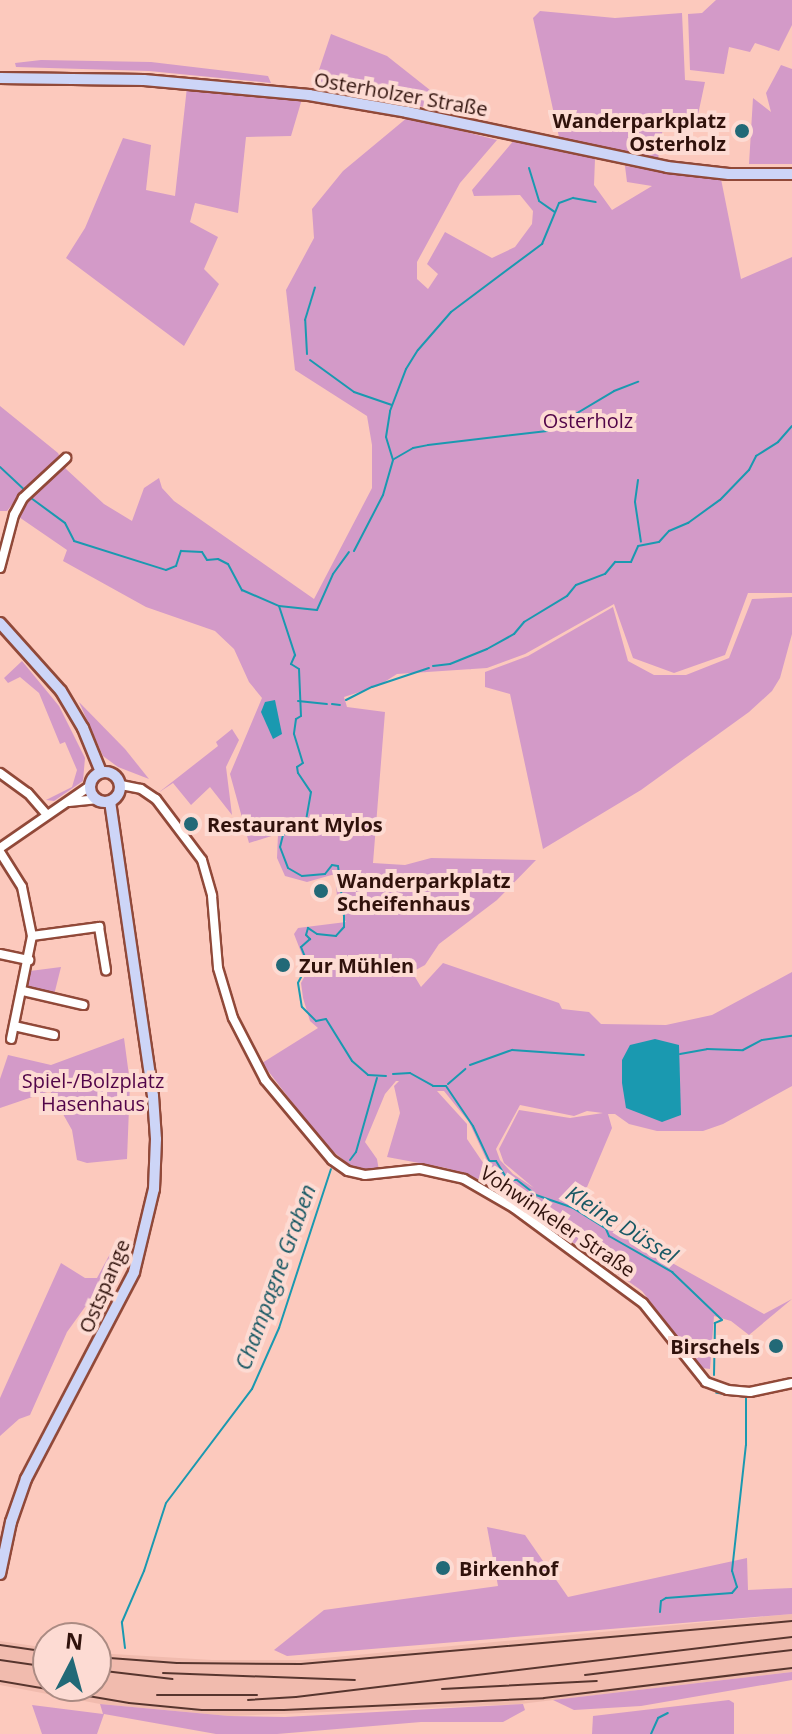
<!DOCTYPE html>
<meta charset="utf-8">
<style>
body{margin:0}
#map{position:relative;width:792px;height:1734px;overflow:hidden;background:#fcc9bd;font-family:"Open Sans",sans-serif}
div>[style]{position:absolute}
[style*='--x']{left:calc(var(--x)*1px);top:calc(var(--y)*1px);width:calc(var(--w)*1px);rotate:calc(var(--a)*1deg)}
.built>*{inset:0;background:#f1bbae}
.green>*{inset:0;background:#d39ac8}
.water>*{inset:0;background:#1a99b0}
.stream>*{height:2px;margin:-1px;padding:0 1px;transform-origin:1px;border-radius:1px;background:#1a99b0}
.roads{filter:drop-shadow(2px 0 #914939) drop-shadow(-2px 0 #914939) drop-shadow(0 2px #914939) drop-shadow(0 -2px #914939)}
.minor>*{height:8px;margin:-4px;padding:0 4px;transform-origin:4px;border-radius:4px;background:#fff}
.major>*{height:10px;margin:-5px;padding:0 5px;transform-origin:5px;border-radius:5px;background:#cdd5f7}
.major>.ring{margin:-5px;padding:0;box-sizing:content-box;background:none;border:10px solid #cdd5f7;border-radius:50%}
.rail>*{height:2px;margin:-1px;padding:0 1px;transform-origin:1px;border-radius:1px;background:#57352e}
.dots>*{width:22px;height:22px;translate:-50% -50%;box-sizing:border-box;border:4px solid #fddbd3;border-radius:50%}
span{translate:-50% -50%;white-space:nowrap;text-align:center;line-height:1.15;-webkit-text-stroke:8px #fddbd3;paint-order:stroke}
.street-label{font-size:20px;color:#30120c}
.poi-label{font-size:20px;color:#30120c;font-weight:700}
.right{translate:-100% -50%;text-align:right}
.left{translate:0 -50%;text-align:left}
.park-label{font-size:20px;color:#520549}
.water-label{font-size:22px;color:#185864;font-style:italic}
.north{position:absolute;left:32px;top:1622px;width:80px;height:80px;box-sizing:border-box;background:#fddbd3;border:2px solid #ab8b83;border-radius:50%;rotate:6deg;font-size:22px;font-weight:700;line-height:32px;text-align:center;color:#30120c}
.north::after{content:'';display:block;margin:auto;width:28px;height:36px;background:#226977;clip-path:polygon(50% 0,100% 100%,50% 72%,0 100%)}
</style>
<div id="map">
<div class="built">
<div style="clip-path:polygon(792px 1614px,792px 1672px,520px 1704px,229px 1716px,100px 1704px,0 1685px,0 1641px,48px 1648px,48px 1686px,96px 1686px,96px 1653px,212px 1660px,303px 1660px)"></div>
</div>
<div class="green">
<div style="clip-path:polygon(716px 0,792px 0,792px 25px,779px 51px,755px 43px,750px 52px,729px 47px,724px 74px,690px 70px,688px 14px,702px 13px)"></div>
<div style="clip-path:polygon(540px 11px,615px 18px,682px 13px,685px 80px,705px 82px,696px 124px,664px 121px,658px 159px,559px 137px,533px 18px)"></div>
<div style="clip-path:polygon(331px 34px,387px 56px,459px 113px,313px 88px)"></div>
<div style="clip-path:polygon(41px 60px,151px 62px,268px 76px,271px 83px,149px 71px,16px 67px,15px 63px)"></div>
<div style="clip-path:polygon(781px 65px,792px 69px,792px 164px,749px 164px,753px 98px,771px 112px,766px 93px)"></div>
<div style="clip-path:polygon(187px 87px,302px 99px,291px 136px,246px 137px,238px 213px,195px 203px,190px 222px,218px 237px,204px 269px,219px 284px,184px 346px,66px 258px,85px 228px,123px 138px,151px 145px,146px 190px,175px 196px)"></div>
<div style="clip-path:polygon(evenodd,408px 117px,497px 140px,460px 183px,417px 262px,417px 279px,428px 289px,438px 274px,427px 264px,445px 232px,492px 258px,515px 247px,532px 224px,533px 211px,520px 195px,474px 196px,472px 190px,515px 139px,595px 159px,594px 185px,612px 210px,652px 186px,627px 182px,625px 166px,721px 179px,741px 279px,792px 257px,792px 593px,748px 593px,725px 655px,674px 673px,633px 658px,614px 604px,525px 654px,487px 668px,397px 674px,378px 686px,344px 697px,347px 707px,385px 712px,373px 863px,405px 865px,431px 858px,536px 860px,497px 900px,439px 944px,425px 965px,412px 972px,421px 987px,443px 963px,559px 1003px,562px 1009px,589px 1012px,601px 1024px,666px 1025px,712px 1015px,792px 972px,792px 1086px,723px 1124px,703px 1131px,657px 1131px,629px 1124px,615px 1114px,608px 1114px,612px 1128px,579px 1206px,629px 1239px,764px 1314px,792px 1299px,749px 1335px,731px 1321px,714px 1316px,710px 1369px,702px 1368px,642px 1291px,511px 1199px,481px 1180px,446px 1168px,387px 1157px,400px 1113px,394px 1086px,399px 1081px,396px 1081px,385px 1094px,365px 1142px,377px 1159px,379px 1171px,352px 1167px,324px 1144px,262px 1063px,318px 1028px,310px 1021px,303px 998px,301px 983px,308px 970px,294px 934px,298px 928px,346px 922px,338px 907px,335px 874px,307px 882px,285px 876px,277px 858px,278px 834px,249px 843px,230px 774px,262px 698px,249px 682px,234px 649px,215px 631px,146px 607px,63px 561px,67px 550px,16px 515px,23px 502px,18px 497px,7px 511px,0 511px,0 406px,58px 453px,66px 469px,104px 504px,132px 521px,144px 488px,159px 478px,162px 488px,174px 501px,314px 599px,372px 488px,372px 445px,367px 416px,295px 370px,286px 290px,314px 238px,312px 209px,343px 171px,408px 117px,437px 1091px,444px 1091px,469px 1122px,489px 1165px,524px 1197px,488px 1170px,467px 1139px,467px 1124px,437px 1091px,408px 117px,520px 1105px,574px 1116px,587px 1111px,603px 1113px,570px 1118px,519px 1110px,499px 1149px,504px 1163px,534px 1188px,513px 1174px,500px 1160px,496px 1149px,520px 1105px)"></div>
<div style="clip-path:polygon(792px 597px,792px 634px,780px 678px,772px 691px,749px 712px,641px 790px,543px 849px,510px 694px,485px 687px,485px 672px,528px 656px,613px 607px,628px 661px,654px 675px,686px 675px,729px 658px,752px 599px)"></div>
<div style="clip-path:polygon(22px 661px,59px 706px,85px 758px,83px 781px,54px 801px,46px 800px,72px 787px,77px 770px,65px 742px,60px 744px,39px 693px,20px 677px,8px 683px,4px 678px)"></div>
<div style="clip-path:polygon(79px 702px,125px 749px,149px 779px,118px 767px,103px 756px)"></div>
<div style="clip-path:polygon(232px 729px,239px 740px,226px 767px,232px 815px,210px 787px,191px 805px,173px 783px,158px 793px,218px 746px,216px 742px)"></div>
<div style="clip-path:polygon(61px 967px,54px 995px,27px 986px,30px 971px)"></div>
<div style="clip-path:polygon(124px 1038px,130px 1083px,127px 1159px,87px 1163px,77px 1160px,72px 1130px,50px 1091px,0 1108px,0 1079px,8px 1055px,51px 1065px)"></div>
<div style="clip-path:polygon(119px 1237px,113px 1268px,67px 1332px,30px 1415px,19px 1419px,0 1436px,0 1398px,61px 1263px,85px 1278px,97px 1278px)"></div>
<div style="clip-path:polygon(487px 1527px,525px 1535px,568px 1597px,747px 1558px,748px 1590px,792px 1588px,792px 1614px,287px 1656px,274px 1650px,324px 1610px,498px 1586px)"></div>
<div style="clip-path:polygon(792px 1672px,792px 1680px,641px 1706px,574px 1710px,553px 1700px)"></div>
<div style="clip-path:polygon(729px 1700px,734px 1703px,734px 1734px,592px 1734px,593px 1716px)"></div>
<div style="clip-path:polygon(100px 1704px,229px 1716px,285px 1717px,523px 1704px,525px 1710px,503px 1722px,421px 1722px,277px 1734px,216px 1734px,104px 1714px,97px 1734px,42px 1734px,32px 1705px,103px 1714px)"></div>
</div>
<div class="water">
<div style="clip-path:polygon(275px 700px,282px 734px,273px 739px,261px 712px,265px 702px)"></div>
<div style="clip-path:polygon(655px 1039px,679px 1045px,681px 1115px,662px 1122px,626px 1108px,622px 1083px,622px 1060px,630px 1045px)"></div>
</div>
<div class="stream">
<div style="--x:529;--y:168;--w:34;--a:73"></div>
<div style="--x:539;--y:201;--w:19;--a:35"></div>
<div style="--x:307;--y:354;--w:34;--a:-93"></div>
<div style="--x:305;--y:320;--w:34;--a:-73"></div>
<div style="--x:310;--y:360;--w:54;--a:36"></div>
<div style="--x:354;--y:392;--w:40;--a:18.9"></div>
<div style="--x:394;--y:459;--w:22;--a:-30"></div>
<div style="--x:413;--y:448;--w:15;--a:-11"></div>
<div style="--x:428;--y:445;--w:120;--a:-6.7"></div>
<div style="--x:547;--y:431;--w:78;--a:-30.8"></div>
<div style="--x:614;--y:391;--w:26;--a:-21"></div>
<div style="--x:0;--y:467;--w:37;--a:43"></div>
<div style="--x:638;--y:480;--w:22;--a:98"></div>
<div style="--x:635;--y:502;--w:40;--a:81.5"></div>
<div style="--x:31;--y:498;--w:42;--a:36.3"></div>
<div style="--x:65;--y:523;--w:20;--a:63"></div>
<div style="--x:74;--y:541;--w:96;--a:17.5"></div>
<div style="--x:166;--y:570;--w:11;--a:-22"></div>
<div style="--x:176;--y:566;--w:16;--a:-72"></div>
<div style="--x:181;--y:551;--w:21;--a:3"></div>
<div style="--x:202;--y:552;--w:9;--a:58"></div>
<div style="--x:207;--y:560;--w:11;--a:-5"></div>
<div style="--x:218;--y:559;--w:11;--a:27"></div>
<div style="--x:228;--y:564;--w:30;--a:62"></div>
<div style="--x:242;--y:590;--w:40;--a:23.4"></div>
<div style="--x:279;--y:606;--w:52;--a:71.9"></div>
<div style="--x:295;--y:655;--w:10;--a:114"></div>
<div style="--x:291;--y:664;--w:9;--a:32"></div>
<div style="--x:299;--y:669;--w:47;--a:87.6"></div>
<div style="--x:301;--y:716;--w:6;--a:149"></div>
<div style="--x:296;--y:719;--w:15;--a:98"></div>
<div style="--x:294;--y:734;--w:30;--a:73"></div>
<div style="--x:303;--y:763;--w:7;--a:146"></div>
<div style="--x:297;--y:767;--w:6;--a:81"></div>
<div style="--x:298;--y:773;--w:23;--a:56"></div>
<div style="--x:311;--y:792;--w:27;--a:100"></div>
<div style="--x:306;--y:819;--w:28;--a:145"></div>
<div style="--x:283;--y:835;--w:12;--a:104"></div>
<div style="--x:280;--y:847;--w:22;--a:69"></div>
<div style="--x:288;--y:868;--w:16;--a:30"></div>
<div style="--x:302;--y:876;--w:23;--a:-5"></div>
<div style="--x:325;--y:874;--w:11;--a:-52"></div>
<div style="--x:332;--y:865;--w:6;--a:9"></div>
<div style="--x:338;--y:866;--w:49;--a:83"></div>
<div style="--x:344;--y:915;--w:12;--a:90"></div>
<div style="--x:344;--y:927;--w:12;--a:132"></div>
<div style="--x:336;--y:936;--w:19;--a:-174"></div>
<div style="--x:317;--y:934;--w:11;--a:-146"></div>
<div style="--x:308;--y:928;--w:7;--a:106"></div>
<div style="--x:306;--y:935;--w:6;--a:45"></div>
<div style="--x:310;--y:939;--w:12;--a:138"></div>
<div style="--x:301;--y:947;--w:18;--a:68"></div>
<div style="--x:308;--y:964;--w:21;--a:118"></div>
<div style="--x:298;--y:983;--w:24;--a:81"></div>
<div style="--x:302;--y:1007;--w:20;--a:45"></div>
<div style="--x:316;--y:1021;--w:10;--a:-11"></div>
<div style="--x:326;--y:1019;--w:49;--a:58.2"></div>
<div style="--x:352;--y:1061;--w:21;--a:41"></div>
<div style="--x:368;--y:1075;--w:18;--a:3"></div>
<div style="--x:354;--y:551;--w:63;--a:-62.6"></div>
<div style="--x:383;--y:495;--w:36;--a:-74"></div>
<div style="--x:393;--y:460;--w:24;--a:-107"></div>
<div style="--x:386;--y:437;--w:26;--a:-81"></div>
<div style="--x:390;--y:411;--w:45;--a:-69.1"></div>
<div style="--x:406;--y:369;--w:22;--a:-58"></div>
<div style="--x:418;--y:350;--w:50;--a:-49"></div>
<div style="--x:451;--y:312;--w:114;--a:-36.8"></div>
<div style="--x:542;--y:244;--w:44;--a:-67.5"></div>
<div style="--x:559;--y:203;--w:15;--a:-20"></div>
<div style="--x:573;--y:198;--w:23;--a:10"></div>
<div style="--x:279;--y:606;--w:38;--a:6"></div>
<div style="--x:317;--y:610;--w:39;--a:-66"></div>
<div style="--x:333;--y:574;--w:27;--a:-54"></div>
<div style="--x:433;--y:666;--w:17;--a:-7"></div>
<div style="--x:450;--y:664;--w:40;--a:-22"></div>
<div style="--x:487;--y:649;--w:31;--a:-29"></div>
<div style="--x:514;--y:634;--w:16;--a:-50"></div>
<div style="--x:524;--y:622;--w:50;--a:-31.2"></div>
<div style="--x:567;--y:596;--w:14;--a:-51"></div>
<div style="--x:576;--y:585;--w:31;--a:-21"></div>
<div style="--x:605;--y:574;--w:16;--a:-50"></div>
<div style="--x:615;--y:562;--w:16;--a:0"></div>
<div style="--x:631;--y:562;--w:17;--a:-66"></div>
<div style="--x:638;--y:546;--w:21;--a:-11"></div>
<div style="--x:659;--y:542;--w:15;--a:-48"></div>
<div style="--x:669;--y:531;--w:21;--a:-23"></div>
<div style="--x:688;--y:523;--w:39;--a:-36"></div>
<div style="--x:720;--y:500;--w:42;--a:-46"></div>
<div style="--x:749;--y:470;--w:16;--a:-63"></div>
<div style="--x:756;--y:456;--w:26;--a:-32"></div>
<div style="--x:778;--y:442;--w:21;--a:-49"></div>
<div style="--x:346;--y:700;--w:29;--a:-27"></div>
<div style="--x:372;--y:687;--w:60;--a:-18.4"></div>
<div style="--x:298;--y:701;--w:29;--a:6"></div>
<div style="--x:332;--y:704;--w:8;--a:7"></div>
<div style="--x:680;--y:1054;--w:27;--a:-10"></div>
<div style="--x:707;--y:1049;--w:36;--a:2"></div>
<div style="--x:743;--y:1050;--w:21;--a:-28"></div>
<div style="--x:762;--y:1040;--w:30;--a:-8"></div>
<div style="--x:470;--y:1065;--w:45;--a:-19.7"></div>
<div style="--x:512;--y:1050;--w:72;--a:4"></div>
<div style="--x:393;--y:1074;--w:17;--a:-3"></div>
<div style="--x:410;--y:1073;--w:26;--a:29"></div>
<div style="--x:433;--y:1086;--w:13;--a:0"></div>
<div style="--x:446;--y:1086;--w:48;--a:56"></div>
<div style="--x:473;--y:1126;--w:38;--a:65"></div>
<div style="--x:489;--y:1161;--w:7;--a:0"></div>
<div style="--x:496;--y:1161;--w:22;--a:58"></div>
<div style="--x:508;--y:1180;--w:9;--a:0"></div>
<div style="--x:517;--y:1180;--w:24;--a:38"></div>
<div style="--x:536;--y:1195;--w:39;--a:19"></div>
<div style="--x:573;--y:1208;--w:39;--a:32"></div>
<div style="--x:606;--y:1229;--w:8;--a:67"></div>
<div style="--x:609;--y:1236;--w:73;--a:29.7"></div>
<div style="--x:672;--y:1272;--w:69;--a:43.8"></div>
<div style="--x:722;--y:1320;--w:8;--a:157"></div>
<div style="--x:715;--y:1323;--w:52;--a:91.1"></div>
<div style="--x:448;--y:1084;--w:23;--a:-41"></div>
<div style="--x:350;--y:1160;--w:10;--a:-53"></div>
<div style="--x:356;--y:1152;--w:77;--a:-74.2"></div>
<div style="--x:746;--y:1397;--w:47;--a:-11.1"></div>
<div style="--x:660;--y:1612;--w:11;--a:-85"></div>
<div style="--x:661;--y:1601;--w:6;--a:-31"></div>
<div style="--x:666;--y:1598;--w:66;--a:-4.3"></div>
<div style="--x:732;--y:1593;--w:8;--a:-50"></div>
<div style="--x:737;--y:1587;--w:17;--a:-107"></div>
<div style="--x:732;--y:1571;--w:127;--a:-83.7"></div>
<div style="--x:746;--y:1445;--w:48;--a:-90"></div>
<div style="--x:746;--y:1397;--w:30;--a:-172"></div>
<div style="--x:125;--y:1648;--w:26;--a:-97"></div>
<div style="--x:122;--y:1622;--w:56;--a:-66.7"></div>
<div style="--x:144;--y:1571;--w:71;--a:-72.1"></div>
<div style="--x:166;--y:1503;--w:143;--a:-53"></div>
<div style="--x:252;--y:1389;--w:67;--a:-66.1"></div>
<div style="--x:279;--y:1328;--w:167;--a:-71.9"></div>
<div style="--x:651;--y:1734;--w:17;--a:-66"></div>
<div style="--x:658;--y:1718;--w:11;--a:-27"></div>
</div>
<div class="roads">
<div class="minor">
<div style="--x:0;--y:568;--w:55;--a:-75.2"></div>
<div style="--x:14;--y:515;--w:19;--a:-62"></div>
<div style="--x:23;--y:498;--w:59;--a:-42.9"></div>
<div style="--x:0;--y:773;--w:34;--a:36"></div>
<div style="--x:28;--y:793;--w:28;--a:49"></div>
<div style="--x:121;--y:785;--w:20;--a:11"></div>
<div style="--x:141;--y:789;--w:18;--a:34"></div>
<div style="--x:156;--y:799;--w:76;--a:53"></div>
<div style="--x:202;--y:860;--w:37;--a:74"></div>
<div style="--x:212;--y:896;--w:72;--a:85.2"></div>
<div style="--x:218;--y:968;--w:52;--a:73.3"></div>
<div style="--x:233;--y:1018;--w:70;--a:62.7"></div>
<div style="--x:265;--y:1080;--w:104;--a:50.1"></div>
<div style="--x:332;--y:1160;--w:19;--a:35"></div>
<div style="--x:348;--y:1171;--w:17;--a:13"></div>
<div style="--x:365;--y:1175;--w:55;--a:-6.2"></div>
<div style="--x:420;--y:1169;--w:45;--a:12.8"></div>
<div style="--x:464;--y:1179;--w:58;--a:30.1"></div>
<div style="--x:514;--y:1208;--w:160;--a:36.4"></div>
<div style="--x:643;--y:1303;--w:101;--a:51.4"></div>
<div style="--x:706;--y:1382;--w:23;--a:20"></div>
<div style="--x:728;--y:1390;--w:22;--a:5"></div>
<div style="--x:750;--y:1392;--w:43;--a:-12.1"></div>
<div style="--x:69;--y:802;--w:27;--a:-6"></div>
<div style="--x:0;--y:848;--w:109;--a:-34.6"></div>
<div style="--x:0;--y:852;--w:41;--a:57.8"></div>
<div style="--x:22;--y:887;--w:50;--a:78.5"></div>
<div style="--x:32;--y:936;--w:105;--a:101.5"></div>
<div style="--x:32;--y:936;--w:68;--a:-7.7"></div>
<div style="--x:99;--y:927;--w:44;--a:80.8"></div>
<div style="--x:0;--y:954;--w:30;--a:12"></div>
<div style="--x:23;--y:991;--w:62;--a:13.1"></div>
<div style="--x:14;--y:1026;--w:41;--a:12.7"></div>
</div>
<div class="major">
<div style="--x:0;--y:78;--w:144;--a:0.8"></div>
<div style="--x:144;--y:80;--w:166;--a:5.2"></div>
<div style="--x:309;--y:95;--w:99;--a:9.8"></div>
<div style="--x:407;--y:112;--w:266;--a:11.9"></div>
<div style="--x:667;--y:167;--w:62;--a:6.4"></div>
<div style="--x:729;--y:174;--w:63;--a:0"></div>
<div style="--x:0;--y:623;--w:91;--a:48.1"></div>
<div style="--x:61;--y:691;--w:43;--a:59.3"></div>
<div style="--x:83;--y:728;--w:48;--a:67.8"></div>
<div class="ring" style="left:90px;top:772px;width:20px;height:20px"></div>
<div style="--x:0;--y:1574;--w:53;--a:-78.1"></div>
<div style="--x:11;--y:1522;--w:46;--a:-70.8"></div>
<div style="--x:26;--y:1479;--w:233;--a:-62.4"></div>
<div style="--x:134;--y:1272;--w:85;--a:-76.5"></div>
<div style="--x:154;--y:1189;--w:50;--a:-87.7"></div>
<div style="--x:156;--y:1139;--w:43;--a:-94"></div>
<div style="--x:153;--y:1096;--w:297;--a:-98.3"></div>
</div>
</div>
<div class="rail">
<div style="--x:0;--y:1645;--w:49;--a:8.3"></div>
<div style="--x:96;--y:1657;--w:81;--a:4.2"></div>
<div style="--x:177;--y:1663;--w:124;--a:0.5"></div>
<div style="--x:301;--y:1664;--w:493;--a:-5"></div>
<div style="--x:0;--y:1660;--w:49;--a:8.3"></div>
<div style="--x:96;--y:1670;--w:77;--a:6.8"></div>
<div style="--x:163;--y:1673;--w:192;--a:2.1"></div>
<div style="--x:585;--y:1675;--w:209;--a:-6.9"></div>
<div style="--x:0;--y:1681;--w:131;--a:9.7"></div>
<div style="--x:129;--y:1703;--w:73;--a:5.5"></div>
<div style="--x:202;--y:1710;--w:82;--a:0"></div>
<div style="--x:284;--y:1710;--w:260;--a:-2.6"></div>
<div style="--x:544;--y:1698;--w:250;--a:-6.9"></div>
<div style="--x:442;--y:1689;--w:155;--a:-3"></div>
<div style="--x:157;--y:1695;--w:100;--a:0"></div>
<div style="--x:248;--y:1700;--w:48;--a:-3.6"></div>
<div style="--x:296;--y:1697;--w:500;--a:-6.9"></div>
</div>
<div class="dots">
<div style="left:742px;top:131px;background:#226977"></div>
<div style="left:191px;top:824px;background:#226977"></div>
<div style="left:321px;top:891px;background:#226977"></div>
<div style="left:283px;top:965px;background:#226977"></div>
<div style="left:776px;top:1346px;background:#226977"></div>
<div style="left:443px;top:1568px;background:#226977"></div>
</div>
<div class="street-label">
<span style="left:401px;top:94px;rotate:10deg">Osterholzer Straße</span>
<span style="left:558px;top:1221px;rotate:34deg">Vohwinkeler Straße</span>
<span style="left:104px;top:1286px;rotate:-67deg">Ostspange</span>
</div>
<div class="poi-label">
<span class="right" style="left:726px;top:132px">Wanderparkplatz<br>Osterholz</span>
<span class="left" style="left:207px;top:824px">Restaurant Mylos</span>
<span class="left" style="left:337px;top:892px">Wanderparkplatz<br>Scheifenhaus</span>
<span class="left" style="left:299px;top:965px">Zur Mühlen</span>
<span class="right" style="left:760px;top:1346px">Birschels</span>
<span class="left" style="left:459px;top:1568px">Birkenhof</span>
</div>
<div class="park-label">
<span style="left:588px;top:420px">Osterholz</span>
<span style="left:93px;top:1092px">Spiel-/Bolzplatz<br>Hasenhaus</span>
</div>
<div class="water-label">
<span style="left:622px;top:1224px;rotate:32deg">Kleine Düssel</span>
<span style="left:275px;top:1277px;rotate:-70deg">Champagne Graben</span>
</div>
<div class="north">N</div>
</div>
